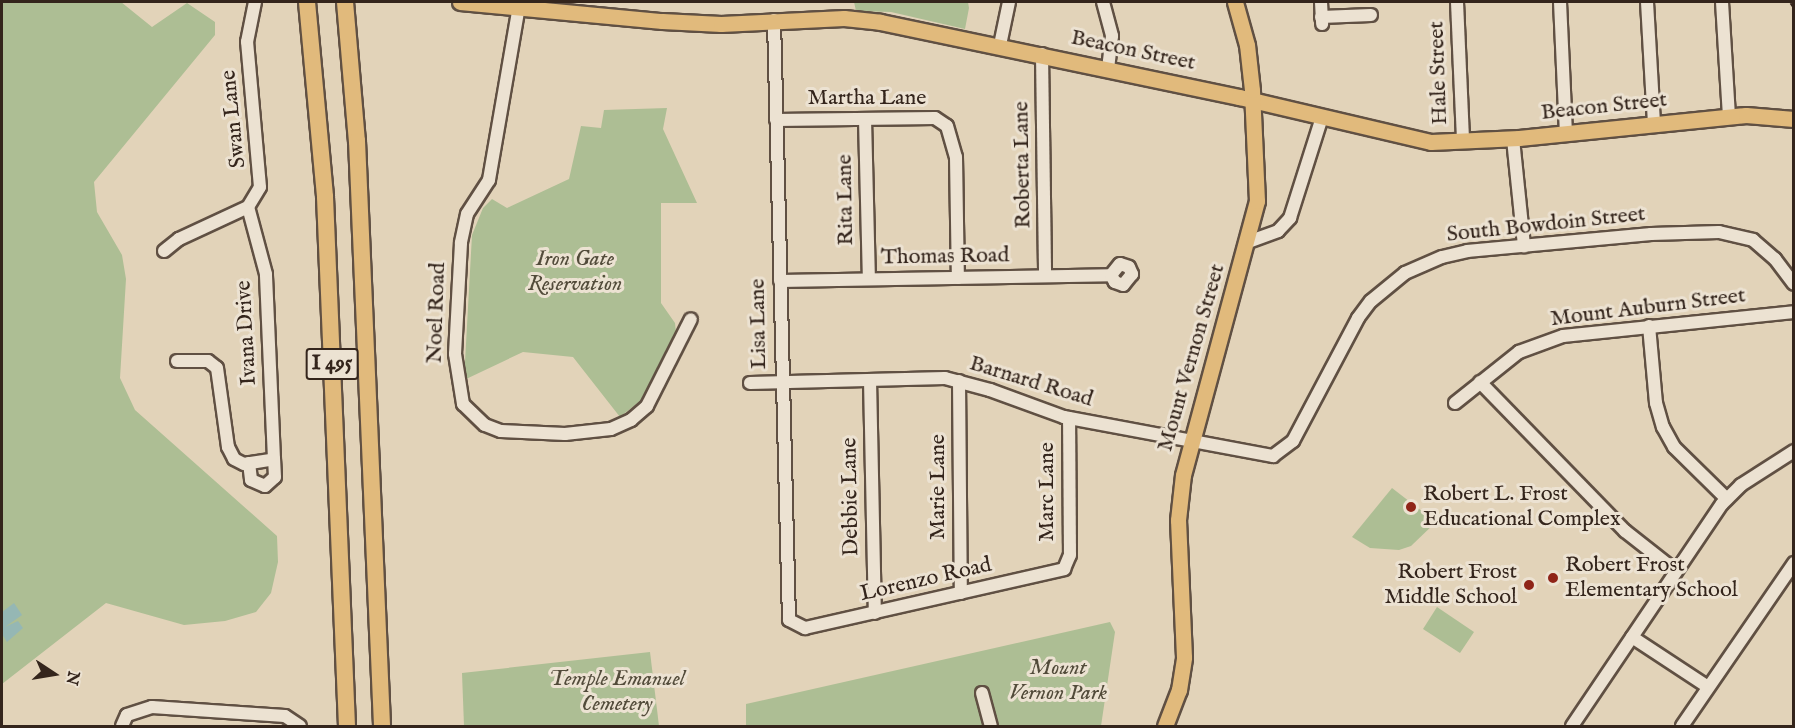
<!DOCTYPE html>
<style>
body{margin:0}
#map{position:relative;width:1795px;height:728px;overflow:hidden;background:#e2d3b9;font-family:"IM FELL English",serif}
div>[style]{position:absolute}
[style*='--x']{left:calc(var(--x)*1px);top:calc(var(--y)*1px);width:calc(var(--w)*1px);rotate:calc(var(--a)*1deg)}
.green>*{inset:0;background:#adbe94}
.water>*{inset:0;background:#95b7b4}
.roads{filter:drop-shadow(2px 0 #605043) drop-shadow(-2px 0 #605043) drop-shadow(0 2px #605043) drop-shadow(0 -2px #605043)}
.minor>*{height:12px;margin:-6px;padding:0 6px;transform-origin:6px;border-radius:6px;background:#ece2d2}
.major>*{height:15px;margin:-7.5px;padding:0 7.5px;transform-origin:7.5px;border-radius:7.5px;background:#e1ba7c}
.highway>*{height:16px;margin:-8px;padding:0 8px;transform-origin:8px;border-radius:8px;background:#e1ba7c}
.rail>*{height:4.5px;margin-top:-2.25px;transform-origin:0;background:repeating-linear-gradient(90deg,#ece2d2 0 7px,#34251c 0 14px);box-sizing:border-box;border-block:2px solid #34251c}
.dots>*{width:16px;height:16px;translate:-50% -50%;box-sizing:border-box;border:3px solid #ece2d2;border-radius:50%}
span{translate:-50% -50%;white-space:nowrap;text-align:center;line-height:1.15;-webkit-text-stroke:6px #ece2d2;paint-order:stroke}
.shield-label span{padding:2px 4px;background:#ece2d2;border:2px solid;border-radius:4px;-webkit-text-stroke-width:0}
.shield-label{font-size:21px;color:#34251c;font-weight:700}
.street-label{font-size:22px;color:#34251c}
.park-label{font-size:22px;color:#524b3a;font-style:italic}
.poi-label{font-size:22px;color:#34251c}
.left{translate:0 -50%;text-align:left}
.right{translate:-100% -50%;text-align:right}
.frame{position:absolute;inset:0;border:3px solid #34251c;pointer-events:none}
.north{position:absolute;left:24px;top:644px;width:60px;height:60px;-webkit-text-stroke:4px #ece2d2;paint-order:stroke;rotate:102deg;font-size:16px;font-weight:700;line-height:24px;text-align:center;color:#34251c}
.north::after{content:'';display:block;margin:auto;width:21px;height:27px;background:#34251c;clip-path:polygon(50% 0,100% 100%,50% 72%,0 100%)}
</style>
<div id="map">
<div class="green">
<div style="clip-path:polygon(2px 2px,121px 2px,152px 27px,187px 3px,215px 22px,215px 35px,94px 182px,97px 212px,122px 255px,126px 279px,120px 378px,135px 410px,277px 536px,278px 562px,271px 593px,256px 612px,225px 621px,184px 625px,106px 603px,2px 684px)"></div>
<div style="clip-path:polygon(854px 2px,968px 2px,969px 8px,965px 29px,891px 12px,856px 11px)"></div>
<div style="clip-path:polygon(667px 108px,663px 129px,697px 203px,661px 203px,661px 303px,675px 323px,676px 333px,645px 397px,620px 417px,573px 357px,523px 352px,464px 380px,472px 235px,483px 208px,492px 199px,507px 208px,569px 179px,581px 126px,601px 128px,604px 110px)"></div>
<div style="clip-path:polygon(1392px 488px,1436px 522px,1411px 546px,1399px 550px,1370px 548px,1352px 537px)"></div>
<div style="clip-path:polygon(1437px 607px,1474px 632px,1460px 653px,1423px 629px)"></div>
<div style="clip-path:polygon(1110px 622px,1115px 632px,1101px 726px,746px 726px,746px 704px)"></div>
<div style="clip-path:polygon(650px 652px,659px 726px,464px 726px,462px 673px)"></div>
</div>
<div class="water">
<div style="clip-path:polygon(14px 603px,22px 615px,5px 627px,18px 621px,23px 628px,7px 642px,2px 634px,2px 612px)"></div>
</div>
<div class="roads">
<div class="minor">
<div style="--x:1103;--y:2;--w:35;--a:75"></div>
<div style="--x:1112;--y:36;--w:32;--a:97"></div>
<div style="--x:1321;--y:2;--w:22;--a:87"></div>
<div style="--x:1457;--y:2;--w:140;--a:87.5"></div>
<div style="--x:1560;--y:2;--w:131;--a:87.4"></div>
<div style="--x:1647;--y:2;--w:123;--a:86.7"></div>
<div style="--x:1722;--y:2;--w:114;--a:86.5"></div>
<div style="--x:519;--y:6;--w:177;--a:99.8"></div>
<div style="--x:489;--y:180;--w:40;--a:122.9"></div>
<div style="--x:467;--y:214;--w:30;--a:102"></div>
<div style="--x:461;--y:243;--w:111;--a:93.1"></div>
<div style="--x:455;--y:354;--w:51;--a:80.9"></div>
<div style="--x:463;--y:404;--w:30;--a:44"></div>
<div style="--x:485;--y:425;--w:17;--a:21"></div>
<div style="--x:501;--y:431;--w:64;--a:2.7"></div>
<div style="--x:565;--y:434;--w:46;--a:-6.2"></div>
<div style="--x:611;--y:429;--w:22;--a:-24"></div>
<div style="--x:631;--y:420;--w:21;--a:-41"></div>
<div style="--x:647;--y:406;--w:97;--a:-63.2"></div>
<div style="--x:1321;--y:17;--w:50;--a:-2.3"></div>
<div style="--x:774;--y:20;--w:600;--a:88.57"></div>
<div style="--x:789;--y:620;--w:18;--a:27"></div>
<div style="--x:805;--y:628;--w:266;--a:-12.8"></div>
<div style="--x:1064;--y:569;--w:15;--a:-67"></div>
<div style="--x:1070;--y:555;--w:137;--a:-90.4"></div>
<div style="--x:1000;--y:45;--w:44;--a:-78.2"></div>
<div style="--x:1042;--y:54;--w:222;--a:89.2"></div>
<div style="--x:865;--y:119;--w:160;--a:88.6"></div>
<div style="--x:776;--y:120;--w:159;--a:-0.7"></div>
<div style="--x:935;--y:118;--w:14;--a:34"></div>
<div style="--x:947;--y:126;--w:32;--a:74"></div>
<div style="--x:956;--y:157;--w:121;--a:89.1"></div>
<div style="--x:1513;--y:139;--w:108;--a:84.1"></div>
<div style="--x:1248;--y:242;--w:32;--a:-20"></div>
<div style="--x:1278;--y:231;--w:18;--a:-47"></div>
<div style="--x:1290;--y:218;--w:106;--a:-72.4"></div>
<div style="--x:164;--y:251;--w:19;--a:-39"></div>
<div style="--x:179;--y:239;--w:76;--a:-24.9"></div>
<div style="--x:248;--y:207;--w:23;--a:-59"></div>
<div style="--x:260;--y:187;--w:146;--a:-95.1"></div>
<div style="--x:247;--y:42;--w:41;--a:-78.7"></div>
<div style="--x:780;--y:281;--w:331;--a:-1"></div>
<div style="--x:1111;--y:275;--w:14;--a:-51"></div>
<div style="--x:1120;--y:264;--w:9;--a:18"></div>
<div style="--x:1129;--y:267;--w:8;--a:67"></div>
<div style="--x:1132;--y:274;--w:14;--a:129"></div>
<div style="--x:1123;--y:285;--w:9;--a:-159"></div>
<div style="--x:1115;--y:282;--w:8;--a:-120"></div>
<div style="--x:1649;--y:326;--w:77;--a:84.8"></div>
<div style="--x:1656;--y:403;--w:25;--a:74"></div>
<div style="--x:1663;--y:427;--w:23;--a:61"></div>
<div style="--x:1674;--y:447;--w:74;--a:44.5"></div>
<div style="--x:177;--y:361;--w:31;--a:0"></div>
<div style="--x:208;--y:361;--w:11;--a:38"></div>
<div style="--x:217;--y:368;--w:80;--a:82.1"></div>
<div style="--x:228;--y:447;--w:13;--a:63"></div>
<div style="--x:234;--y:459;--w:11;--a:27"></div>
<div style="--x:244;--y:464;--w:30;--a:-9"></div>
<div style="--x:274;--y:459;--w:185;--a:-92.5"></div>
<div style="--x:266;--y:274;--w:69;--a:-105"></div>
<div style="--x:870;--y:380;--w:233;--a:88.8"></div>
<div style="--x:959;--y:381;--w:212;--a:89.5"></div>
<div style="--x:1480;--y:382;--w:208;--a:45.8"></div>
<div style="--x:1625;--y:531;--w:65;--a:38.1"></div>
<div style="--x:750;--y:383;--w:195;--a:-1.5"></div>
<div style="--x:945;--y:378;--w:47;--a:14.9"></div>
<div style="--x:990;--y:390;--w:79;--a:20"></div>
<div style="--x:1064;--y:417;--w:213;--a:10.6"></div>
<div style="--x:1273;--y:456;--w:25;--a:-37"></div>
<div style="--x:1293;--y:441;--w:139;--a:-62.1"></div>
<div style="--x:1358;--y:318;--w:21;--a:-53"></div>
<div style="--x:1371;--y:301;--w:44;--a:-39.5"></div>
<div style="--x:1405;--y:273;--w:40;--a:-23.4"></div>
<div style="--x:1442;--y:257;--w:26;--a:-13"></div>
<div style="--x:1467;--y:251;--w:185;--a:-5.3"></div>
<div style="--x:1651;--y:234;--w:68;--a:-1.7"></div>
<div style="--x:1719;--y:232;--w:35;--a:13"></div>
<div style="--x:1753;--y:240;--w:29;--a:41"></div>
<div style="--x:1775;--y:259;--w:31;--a:53"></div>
<div style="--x:1455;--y:403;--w:82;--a:-38.6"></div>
<div style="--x:1519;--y:352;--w:47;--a:-20"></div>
<div style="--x:1563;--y:336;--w:232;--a:-5.9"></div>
<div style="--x:249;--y:463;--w:17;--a:83"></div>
<div style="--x:251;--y:480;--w:15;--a:23"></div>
<div style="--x:265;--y:486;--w:13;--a:-42"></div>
<div style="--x:275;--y:477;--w:18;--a:-93"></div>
<div style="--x:1632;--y:637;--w:91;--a:33.3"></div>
<div style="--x:982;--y:693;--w:34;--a:75"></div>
<div style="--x:122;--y:726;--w:12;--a:-66"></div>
<div style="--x:127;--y:715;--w:26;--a:-18"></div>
<div style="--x:152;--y:707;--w:133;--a:3.9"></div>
<div style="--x:285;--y:716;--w:18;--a:34"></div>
<div style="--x:1572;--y:726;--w:268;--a:-56"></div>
<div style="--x:1722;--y:504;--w:27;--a:-45"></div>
<div style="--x:1741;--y:485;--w:63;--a:-32.7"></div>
<div style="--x:1682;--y:726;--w:198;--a:-55.5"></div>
</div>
<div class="major">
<div style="--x:460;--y:2;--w:203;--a:5.4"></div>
<div style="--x:662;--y:21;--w:59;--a:2.9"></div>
<div style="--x:721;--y:24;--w:123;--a:-2.8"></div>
<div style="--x:844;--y:18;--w:36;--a:6"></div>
<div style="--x:880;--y:22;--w:367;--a:11.8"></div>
<div style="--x:1239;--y:97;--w:197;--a:13.2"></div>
<div style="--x:1431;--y:142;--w:88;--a:-2.6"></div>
<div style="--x:1519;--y:138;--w:228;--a:-5.8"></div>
<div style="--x:1746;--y:115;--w:48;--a:4.8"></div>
<div style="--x:1165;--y:726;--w:39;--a:-69"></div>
<div style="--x:1179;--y:690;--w:33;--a:-81"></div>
<div style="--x:1184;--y:657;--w:137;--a:-92.5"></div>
<div style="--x:1178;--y:520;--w:45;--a:-83.7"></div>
<div style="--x:1183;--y:475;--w:284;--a:-74.9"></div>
<div style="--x:1257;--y:201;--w:111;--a:-92.6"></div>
<div style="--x:1252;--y:90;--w:45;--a:-96.3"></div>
<div style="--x:1247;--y:45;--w:45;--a:-105.6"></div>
</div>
<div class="highway">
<div style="--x:307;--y:2;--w:196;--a:84.7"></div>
<div style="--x:325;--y:197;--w:529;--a:87.62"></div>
<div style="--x:345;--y:2;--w:140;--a:85.1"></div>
<div style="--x:357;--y:141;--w:586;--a:87.55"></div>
</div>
</div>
<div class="rail">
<div style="--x:1792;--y:2;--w:4;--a:56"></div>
</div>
<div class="dots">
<div style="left:1411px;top:507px;background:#8f2418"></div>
<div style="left:1553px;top:578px;background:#8f2418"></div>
<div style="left:1529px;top:585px;background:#8f2418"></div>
</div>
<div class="shield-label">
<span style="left:332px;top:364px">I 495</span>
</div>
<div class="street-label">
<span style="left:1133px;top:51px;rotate:12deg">Beacon Street</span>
<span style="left:1439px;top:73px;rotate:-92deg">Hale Street</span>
<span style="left:867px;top:99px">Martha Lane</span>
<span style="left:1604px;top:107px;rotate:-6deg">Beacon Street</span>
<span style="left:234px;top:119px;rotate:-96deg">Swan Lane</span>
<span style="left:1023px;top:165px;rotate:-91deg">Roberta Lane</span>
<span style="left:846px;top:200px;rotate:-91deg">Rita Lane</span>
<span style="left:1546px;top:225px;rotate:-6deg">South Bowdoin Street</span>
<span style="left:945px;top:257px;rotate:-1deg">Thomas Road</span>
<span style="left:1648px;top:308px;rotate:-7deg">Mount Auburn Street</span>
<span style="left:437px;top:313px;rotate:-88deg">Noel Road</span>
<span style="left:759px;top:324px;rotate:-91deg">Lisa Lane</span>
<span style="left:247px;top:333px;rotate:-93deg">Ivana Drive</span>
<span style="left:1192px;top:358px;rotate:-74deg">Mount Vernon Street</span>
<span style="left:1031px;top:382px;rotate:17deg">Barnard Road</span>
<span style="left:939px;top:487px;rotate:-90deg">Marie Lane</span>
<span style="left:1048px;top:492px;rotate:-90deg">Marc Lane</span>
<span style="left:851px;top:497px;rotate:-91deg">Debbie Lane</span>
<span style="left:926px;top:580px;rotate:-13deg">Lorenzo Road</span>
</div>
<div class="park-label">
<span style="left:575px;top:272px">Iron Gate<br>Reservation</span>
<span style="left:1058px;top:681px">Mount<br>Vernon Park</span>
<span style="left:617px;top:692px">Temple Emanuel<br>Cemetery</span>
</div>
<div class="poi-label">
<span class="left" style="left:1423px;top:507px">Robert L. Frost<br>Educational Complex</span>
<span class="left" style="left:1565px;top:578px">Robert Frost<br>Elementary School</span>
<span class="right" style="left:1517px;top:585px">Robert Frost<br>Middle School</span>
</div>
<div class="frame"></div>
<div class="north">N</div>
</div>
